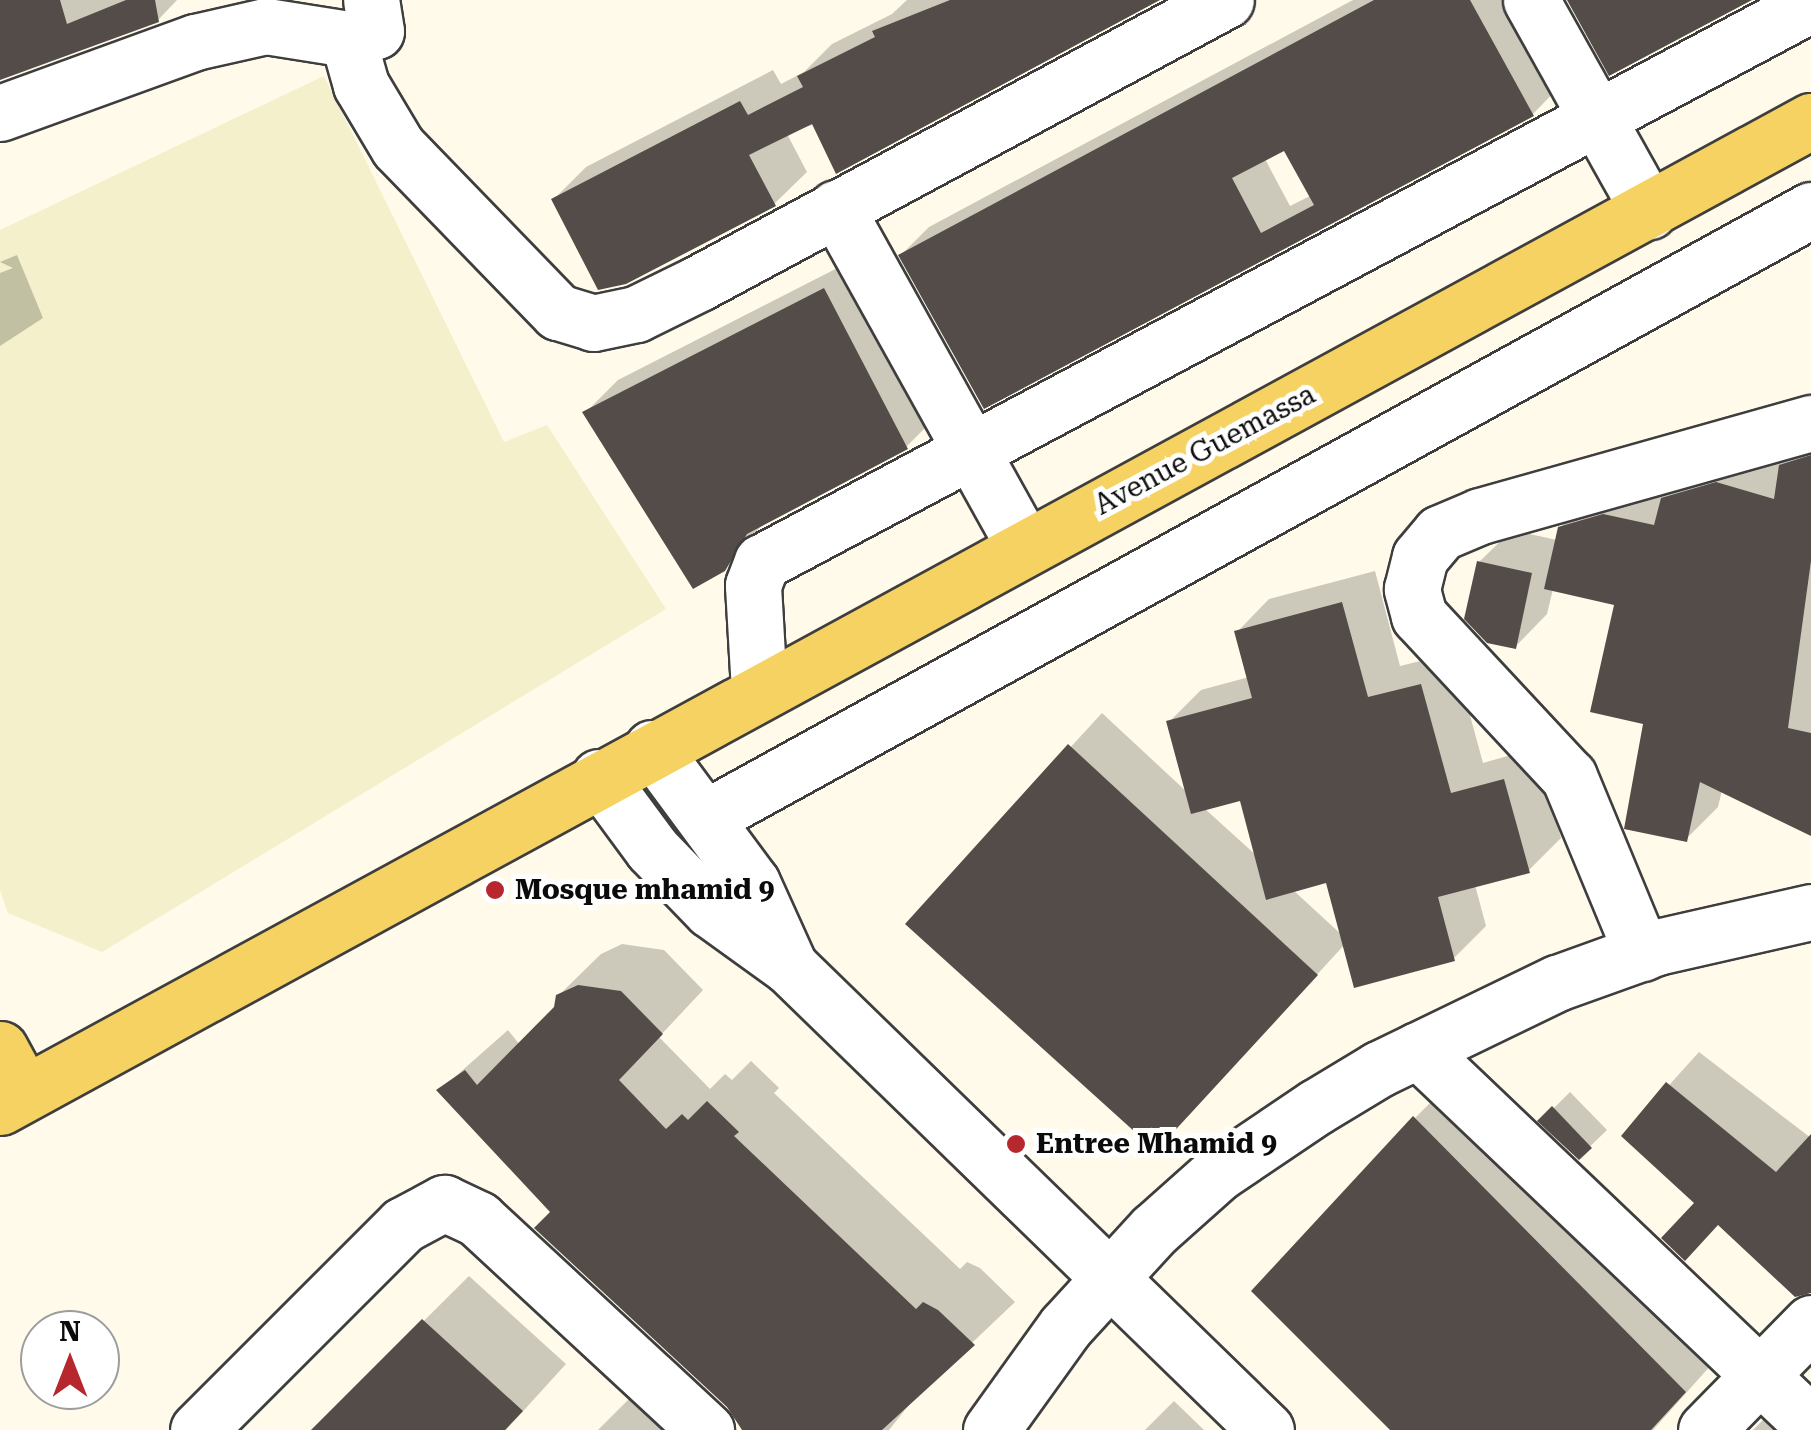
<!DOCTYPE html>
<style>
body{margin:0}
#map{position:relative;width:1811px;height:1430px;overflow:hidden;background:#fffae9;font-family:"Roboto Serif",serif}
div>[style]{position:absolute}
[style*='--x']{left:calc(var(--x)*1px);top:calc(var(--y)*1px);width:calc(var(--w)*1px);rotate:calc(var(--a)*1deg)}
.farmland>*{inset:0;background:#f3f0cb}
.shadow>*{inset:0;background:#0003}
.building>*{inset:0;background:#534c48}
.roads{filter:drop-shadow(2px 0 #3e3e3e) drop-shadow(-2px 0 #3e3e3e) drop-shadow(0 2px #3e3e3e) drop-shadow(0 -2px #3e3e3e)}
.minor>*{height:55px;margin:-27.5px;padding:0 27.5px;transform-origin:27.5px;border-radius:27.5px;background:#fff}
.major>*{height:55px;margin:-27.5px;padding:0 27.5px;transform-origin:27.5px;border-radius:27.5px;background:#f6d262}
.dots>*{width:28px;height:28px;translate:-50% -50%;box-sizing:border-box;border:5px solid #fff;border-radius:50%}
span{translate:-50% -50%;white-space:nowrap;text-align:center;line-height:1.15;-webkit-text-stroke:10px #fff;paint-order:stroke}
.street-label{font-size:28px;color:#0b0b0b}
.poi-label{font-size:28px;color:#0b0b0b;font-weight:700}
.left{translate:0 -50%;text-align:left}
.north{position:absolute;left:20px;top:1310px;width:100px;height:100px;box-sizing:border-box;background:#fff;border:2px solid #9d9d9d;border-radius:50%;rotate:0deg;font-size:28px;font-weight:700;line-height:40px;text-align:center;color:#0b0b0b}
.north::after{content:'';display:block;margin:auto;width:35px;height:45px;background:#b7272e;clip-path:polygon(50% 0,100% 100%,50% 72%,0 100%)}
</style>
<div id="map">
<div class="farmland">
<div style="clip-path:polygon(324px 76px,504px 442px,547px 425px,666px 609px,102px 952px,8px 913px,0 890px,0 230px)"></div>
</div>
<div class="shadow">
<div style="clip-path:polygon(0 0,177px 0,158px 20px,0 77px)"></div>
<div style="clip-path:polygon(907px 0,1155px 0,787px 134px,807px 172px,774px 204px,554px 199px,586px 167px,773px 70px,781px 84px,804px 72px,832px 44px,892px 14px)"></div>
<div style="clip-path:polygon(evenodd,1353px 0,1514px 0,1561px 85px,1533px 114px,985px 405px,901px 255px,929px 227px,1353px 0,1285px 148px,1312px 195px,1290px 206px,1265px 159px,1285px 148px)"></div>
<div style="clip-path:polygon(17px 255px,43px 318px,0 346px,0 273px,13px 268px,0 262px)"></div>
<div style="clip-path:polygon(857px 258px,938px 415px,906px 447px,765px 522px,723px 569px,586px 412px,618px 380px)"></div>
<div style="clip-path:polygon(1811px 436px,1811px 832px,1722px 790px,1718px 807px,1686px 839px,1646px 722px,1617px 603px,1553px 589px,1547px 614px,1515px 647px,1479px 562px,1512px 530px,1557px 540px,1560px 528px,1593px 495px,1749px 451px,1785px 461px)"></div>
<div style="clip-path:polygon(evenodd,1375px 571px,1400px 666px,1453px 653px,1483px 763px,1536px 748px,1561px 838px,1528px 871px,1475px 885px,1486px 926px,1453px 959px,1345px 944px,1189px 1115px,908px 924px,1102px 713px,1188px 793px,1169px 722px,1201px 690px,1249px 677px,1237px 632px,1269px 599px,1375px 571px,1242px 798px,1258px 857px,1204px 808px,1242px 798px,1375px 571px,1328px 880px,1343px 936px,1293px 890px,1328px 880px)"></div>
<div style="clip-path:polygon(622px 944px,664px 950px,703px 990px,659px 1037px,710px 1089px,725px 1074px,732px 1080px,751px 1061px,779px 1088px,774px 1093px,960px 1269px,967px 1262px,980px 1268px,1015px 1302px,916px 1396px,889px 1430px,750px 1430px,440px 1090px,508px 1030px,520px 1045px,557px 1008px,558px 996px,601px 954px)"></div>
<div style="clip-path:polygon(1699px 1052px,1811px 1138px,1811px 1292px,1624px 1135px)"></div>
<div style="clip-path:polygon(1460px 1073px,1729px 1345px,1653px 1430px,1394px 1430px,1415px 1118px)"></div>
<div style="clip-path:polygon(1570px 1092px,1607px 1130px,1579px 1157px,1541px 1121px)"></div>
<div style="clip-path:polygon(469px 1276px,566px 1364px,506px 1430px,314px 1430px)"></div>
<div style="clip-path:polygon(1797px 1386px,1811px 1430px,1753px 1430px)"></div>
<div style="clip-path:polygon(637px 1391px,679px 1430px,598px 1430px)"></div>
<div style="clip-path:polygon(1174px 1401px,1204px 1430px,1145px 1430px)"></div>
</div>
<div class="building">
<div style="clip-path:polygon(0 0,60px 0,67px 24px,126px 0,155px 0,159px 22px,0 80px)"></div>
<div style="clip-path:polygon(950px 0,1160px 0,836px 174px,812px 124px,749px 155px,776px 206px,626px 284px,598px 290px,551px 199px,740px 101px,748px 115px,803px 87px,797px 76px,875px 37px,872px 31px)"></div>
<div style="clip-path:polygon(evenodd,1374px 0,1470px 0,1534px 116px,984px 409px,898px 255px,1374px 0,1284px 151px,1314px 205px,1261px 233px,1232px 178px,1284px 151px)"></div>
<div style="clip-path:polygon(1567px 0,1752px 0,1609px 76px)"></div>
<div style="clip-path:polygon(824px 288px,908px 449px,747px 534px,725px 571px,693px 589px,582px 412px)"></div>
<div style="clip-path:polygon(1811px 455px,1811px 561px,1788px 728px,1811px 733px,1811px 836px,1700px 782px,1687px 842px,1624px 829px,1643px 724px,1590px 712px,1614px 605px,1544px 589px,1558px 527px,1603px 514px,1654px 525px,1661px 498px,1716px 482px,1774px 499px,1779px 465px)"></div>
<div style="clip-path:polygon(1477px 561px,1532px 573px,1516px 649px,1487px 643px,1464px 619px)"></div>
<div style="clip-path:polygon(1342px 602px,1368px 697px,1421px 684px,1451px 793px,1504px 779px,1530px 873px,1438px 897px,1455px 961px,1354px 988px,1326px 883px,1266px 900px,1240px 801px,1191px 814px,1166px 721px,1252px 698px,1234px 631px)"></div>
<div style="clip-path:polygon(1068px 744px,1318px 975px,1156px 1151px,905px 924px)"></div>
<div style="clip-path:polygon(578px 985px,621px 991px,663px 1034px,619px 1080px,666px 1129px,682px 1114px,688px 1120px,707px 1101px,739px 1132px,734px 1136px,916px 1309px,923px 1302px,938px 1310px,975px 1345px,882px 1430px,742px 1430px,727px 1407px,534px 1228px,550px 1212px,436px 1090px,465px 1070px,477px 1085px,554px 1007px,556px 995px)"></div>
<div style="clip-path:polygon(1666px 1082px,1776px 1172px,1811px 1134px,1811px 1293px,1795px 1297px,1718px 1225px,1685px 1261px,1661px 1238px,1694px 1203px,1621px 1136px)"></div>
<div style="clip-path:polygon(1552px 1106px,1592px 1148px,1579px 1160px,1537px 1121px)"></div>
<div style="clip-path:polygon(1413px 1116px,1686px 1392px,1651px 1430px,1390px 1430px,1251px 1291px)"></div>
<div style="clip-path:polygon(422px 1319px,523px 1411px,505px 1430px,311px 1430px)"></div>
</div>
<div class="roads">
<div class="minor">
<div style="--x:1531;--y:0;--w:242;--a:60.8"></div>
<div style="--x:348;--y:39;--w:29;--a:-16"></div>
<div style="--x:376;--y:31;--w:31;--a:-99"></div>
<div style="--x:0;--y:113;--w:208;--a:-20"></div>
<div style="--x:195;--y:42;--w:73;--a:-12.7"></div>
<div style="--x:266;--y:26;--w:83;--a:9"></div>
<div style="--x:348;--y:39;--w:48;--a:74.2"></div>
<div style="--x:361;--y:85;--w:72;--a:59.2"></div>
<div style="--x:398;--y:147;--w:230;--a:45.9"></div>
<div style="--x:558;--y:312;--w:37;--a:17"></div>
<div style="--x:593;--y:323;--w:44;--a:-11.8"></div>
<div style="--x:636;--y:314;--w:70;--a:-26.2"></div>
<div style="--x:699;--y:283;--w:598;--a:-28.24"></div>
<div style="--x:836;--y:208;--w:388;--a:60.9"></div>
<div style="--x:759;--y:690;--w:105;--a:-93.3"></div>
<div style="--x:753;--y:585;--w:25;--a:-69"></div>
<div style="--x:762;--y:562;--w:1188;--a:-28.01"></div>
<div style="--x:652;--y:748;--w:168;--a:53.5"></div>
<div style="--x:752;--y:883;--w:92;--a:65.7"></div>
<div style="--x:599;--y:777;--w:89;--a:53.6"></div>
<div style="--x:652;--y:849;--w:85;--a:46"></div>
<div style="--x:711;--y:910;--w:97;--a:35.8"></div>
<div style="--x:790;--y:967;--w:664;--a:44.21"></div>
<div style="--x:705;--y:818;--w:1262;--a:-28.8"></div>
<div style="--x:1642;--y:953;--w:191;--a:-112.5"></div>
<div style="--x:1569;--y:777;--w:220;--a:-133"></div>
<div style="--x:1419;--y:616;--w:28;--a:-105"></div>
<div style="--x:1412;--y:589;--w:33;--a:-76"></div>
<div style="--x:1420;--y:557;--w:31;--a:-50"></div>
<div style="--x:1440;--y:533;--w:43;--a:-23"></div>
<div style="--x:1480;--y:516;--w:344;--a:-15.7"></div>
<div style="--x:1418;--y:1050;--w:543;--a:43.58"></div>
<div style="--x:198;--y:1430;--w:290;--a:-45"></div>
<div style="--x:403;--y:1225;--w:47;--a:-28.2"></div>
<div style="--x:444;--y:1203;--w:38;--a:25"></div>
<div style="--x:478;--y:1219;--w:311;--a:42.8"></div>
<div style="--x:991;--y:1430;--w:127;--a:-54.3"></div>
<div style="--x:1065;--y:1327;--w:132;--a:-47.5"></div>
<div style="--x:1154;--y:1230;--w:86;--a:-41.7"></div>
<div style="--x:1218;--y:1173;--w:118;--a:-34"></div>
<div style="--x:1316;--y:1107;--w:74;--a:-31.1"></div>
<div style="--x:1379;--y:1069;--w:198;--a:-25.8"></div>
<div style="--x:1557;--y:983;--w:106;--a:-19.8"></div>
<div style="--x:1657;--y:947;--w:158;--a:-12.8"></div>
<div style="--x:1706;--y:1430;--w:150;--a:-45.5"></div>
</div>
<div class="major">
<div style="--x:0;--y:1049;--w:50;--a:61.4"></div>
<div style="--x:0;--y:1107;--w:2062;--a:-28.57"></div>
</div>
</div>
<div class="dots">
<div style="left:495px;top:890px;background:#b7272e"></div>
<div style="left:1016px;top:1144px;background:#b7272e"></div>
</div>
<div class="street-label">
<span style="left:1205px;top:450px;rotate:-28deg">Avenue Guemassa</span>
</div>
<div class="poi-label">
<span class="left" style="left:515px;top:890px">Mosque mhamid 9</span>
<span class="left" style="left:1036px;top:1144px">Entree Mhamid 9</span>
</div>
<div class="north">N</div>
</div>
